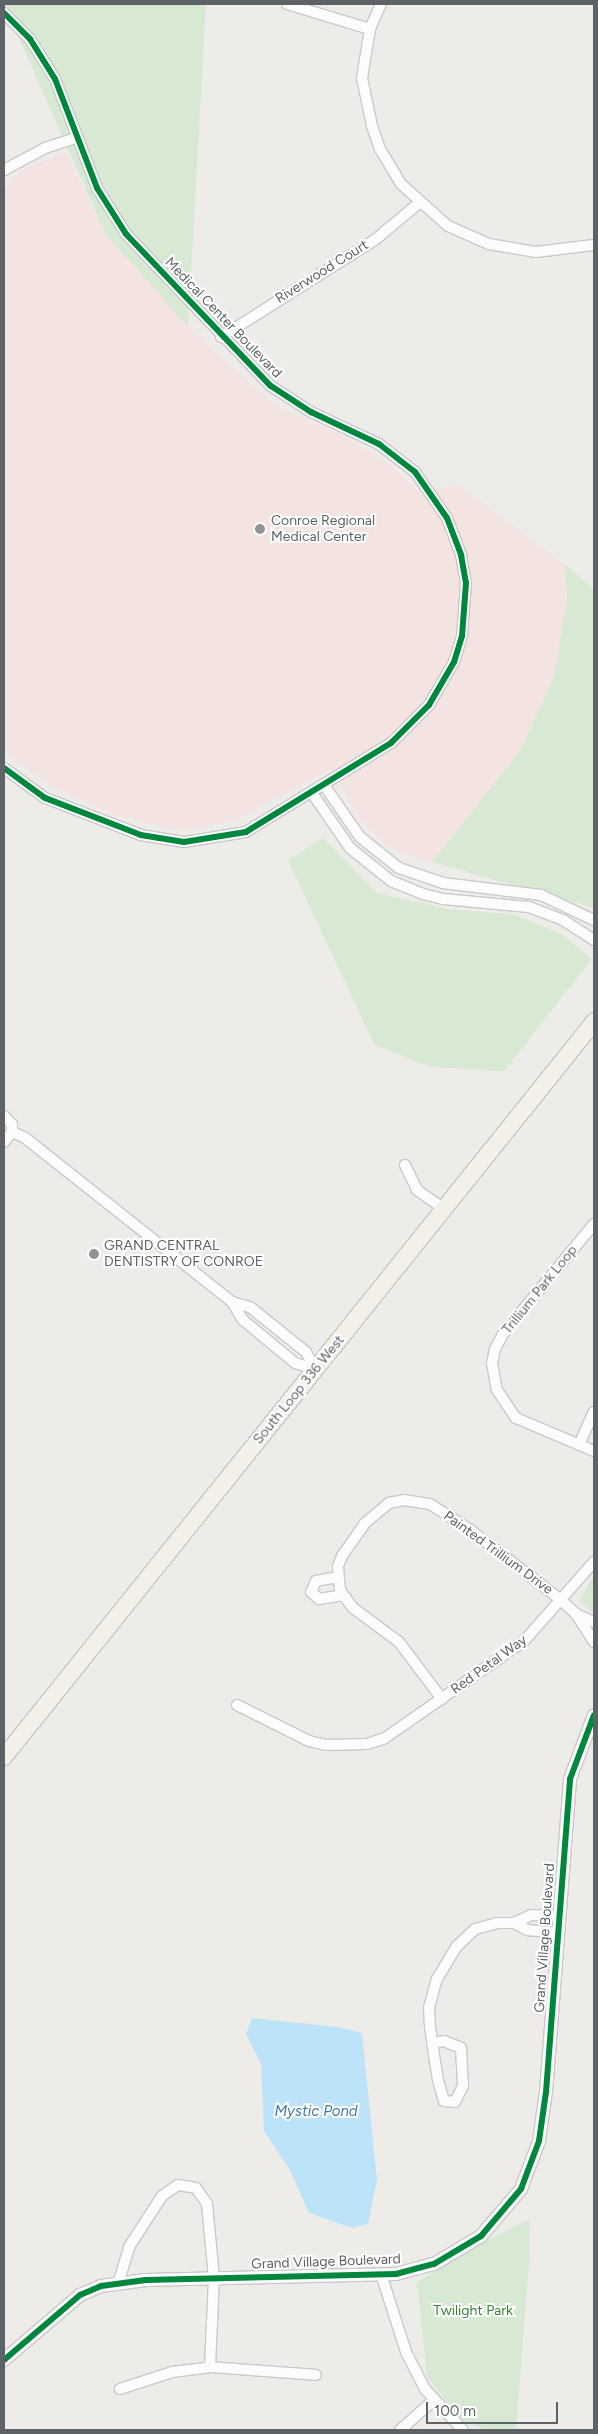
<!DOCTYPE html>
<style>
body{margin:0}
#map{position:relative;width:598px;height:2434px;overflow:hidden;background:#eeece8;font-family:Figtree,sans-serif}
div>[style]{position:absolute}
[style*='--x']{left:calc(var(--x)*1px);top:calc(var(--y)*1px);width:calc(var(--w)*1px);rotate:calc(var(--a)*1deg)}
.medical>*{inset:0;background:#f3e4e2}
.green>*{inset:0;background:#d7e9d3}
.water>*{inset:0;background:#bce3f8}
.roads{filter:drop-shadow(1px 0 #c9c9c9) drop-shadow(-1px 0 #c9c9c9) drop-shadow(0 1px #c9c9c9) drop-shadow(0 -1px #c9c9c9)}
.minor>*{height:10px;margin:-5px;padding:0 5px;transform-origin:5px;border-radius:5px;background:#fcfcfc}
.tertiary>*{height:12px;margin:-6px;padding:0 6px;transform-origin:6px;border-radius:6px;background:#fcfcfc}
.primary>*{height:16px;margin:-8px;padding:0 8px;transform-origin:8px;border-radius:8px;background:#f3f0e8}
.cycleway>*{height:6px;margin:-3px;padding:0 3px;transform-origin:3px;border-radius:3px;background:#00873e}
.dots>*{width:14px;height:14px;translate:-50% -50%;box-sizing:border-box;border:2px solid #fff;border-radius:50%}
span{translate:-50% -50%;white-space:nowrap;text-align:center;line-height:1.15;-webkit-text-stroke:4px #fff;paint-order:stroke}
.street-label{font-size:14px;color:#5d6266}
.poi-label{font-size:14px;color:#5d6266}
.left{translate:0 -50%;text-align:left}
.park-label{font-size:14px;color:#378535}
.water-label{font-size:15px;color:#3f7ba9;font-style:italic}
.frame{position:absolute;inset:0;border:5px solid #5d6266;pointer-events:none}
.scale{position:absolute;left:426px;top:2402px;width:132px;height:22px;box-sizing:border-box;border:2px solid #5d6266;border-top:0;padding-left:6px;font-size:15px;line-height:18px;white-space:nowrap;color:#5d6266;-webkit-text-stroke:4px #fff;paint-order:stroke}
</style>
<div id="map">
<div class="medical">
<div style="clip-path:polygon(66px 151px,105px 233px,188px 327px,274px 405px,340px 435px,390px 464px,420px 493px,458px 485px,565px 565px,567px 599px,554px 677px,520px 751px,432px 862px,388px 847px,360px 819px,331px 769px,233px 821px,181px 831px,114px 815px,51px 786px,4px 751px,4px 189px,20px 171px)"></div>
</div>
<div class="green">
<div style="clip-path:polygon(4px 4px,206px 4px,188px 327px,105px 233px)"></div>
<div style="clip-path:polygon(565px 565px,594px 589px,594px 908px,432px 862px,520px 751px,554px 677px,567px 599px)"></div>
<div style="clip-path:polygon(323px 838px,377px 893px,448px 909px,516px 915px,563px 935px,592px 959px,504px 1071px,429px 1067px,374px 1044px,288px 860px)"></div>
<div style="clip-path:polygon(594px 1575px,594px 1613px,579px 1601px)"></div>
<div style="clip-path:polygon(529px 2219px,530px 2251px,516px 2430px,487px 2430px,460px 2420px,427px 2376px,417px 2282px,482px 2243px)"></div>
</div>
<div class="water">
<div style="clip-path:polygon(252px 2018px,338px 2027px,362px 2033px,377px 2180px,368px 2224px,352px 2228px,309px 2213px,291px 2172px,264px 2131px,261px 2064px,246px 2034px)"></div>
</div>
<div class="roads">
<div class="minor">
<div style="--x:287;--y:4;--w:87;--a:16.8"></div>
<div style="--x:381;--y:4;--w:27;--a:114"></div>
<div style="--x:370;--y:29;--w:50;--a:99.3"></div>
<div style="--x:362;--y:78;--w:49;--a:78.2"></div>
<div style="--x:372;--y:126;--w:24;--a:71"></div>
<div style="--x:380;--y:149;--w:41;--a:59"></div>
<div style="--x:401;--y:184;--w:63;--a:41.8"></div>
<div style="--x:448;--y:226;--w:45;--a:23.7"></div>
<div style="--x:489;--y:244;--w:48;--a:9.7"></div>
<div style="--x:536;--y:252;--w:58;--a:-6.9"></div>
<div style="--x:4;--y:13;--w:37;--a:45"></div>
<div style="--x:30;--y:39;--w:47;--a:58"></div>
<div style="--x:55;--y:79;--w:117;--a:68.9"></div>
<div style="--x:97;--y:188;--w:54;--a:57.8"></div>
<div style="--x:126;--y:234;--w:210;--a:46.4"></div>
<div style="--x:271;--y:386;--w:48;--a:33"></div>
<div style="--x:311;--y:412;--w:75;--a:25.2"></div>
<div style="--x:379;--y:444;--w:46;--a:37.9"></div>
<div style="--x:415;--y:472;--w:56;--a:55.2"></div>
<div style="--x:447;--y:518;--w:40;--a:69"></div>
<div style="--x:461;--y:555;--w:28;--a:80"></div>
<div style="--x:466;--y:583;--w:53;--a:94.3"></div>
<div style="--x:462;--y:636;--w:27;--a:107"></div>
<div style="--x:454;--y:662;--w:50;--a:120.2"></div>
<div style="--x:429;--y:705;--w:54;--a:135"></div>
<div style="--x:391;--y:743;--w:170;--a:148.5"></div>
<div style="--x:246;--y:832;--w:63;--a:170.8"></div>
<div style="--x:184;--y:842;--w:44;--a:-170.8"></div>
<div style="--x:141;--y:835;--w:103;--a:-158.9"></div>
<div style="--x:45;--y:798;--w:51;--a:-143.8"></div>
<div style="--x:4;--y:170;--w:47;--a:-28.2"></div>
<div style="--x:45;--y:148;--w:33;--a:-18"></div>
<div style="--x:221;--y:337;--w:183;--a:-32.3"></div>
<div style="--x:376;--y:239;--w:56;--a:-39.9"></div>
<div style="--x:324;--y:785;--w:63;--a:55.3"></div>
<div style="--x:360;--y:837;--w:50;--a:38.5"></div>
<div style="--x:399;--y:868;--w:46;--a:18.8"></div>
<div style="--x:443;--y:883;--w:99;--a:7"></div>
<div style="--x:541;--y:895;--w:59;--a:25.3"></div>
<div style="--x:312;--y:793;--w:67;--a:55.4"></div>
<div style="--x:350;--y:848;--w:53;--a:38.8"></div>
<div style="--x:391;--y:881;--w:35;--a:22"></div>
<div style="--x:423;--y:894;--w:21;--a:14"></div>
<div style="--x:443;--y:899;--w:86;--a:5.3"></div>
<div style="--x:529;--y:907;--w:36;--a:21"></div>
<div style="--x:563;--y:920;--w:37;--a:33"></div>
<div style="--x:4;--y:1116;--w:11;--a:45"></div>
<div style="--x:12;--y:1124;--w:8;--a:90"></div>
<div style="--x:12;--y:1132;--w:13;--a:129"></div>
<div style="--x:12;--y:1132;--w:13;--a:23"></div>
<div style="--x:24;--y:1137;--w:265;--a:38.4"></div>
<div style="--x:232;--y:1302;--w:19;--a:16"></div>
<div style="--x:250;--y:1307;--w:72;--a:38.8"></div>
<div style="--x:306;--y:1352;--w:19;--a:62"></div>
<div style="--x:405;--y:1165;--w:28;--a:64"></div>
<div style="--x:417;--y:1190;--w:33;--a:35"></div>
<div style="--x:594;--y:1224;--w:143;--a:129.6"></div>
<div style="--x:503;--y:1334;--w:17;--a:118"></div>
<div style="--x:495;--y:1349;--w:14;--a:102"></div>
<div style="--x:492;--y:1363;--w:27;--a:80"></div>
<div style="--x:497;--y:1390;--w:34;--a:56"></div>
<div style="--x:516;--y:1418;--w:85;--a:22.9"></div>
<div style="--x:232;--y:1302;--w:21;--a:59"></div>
<div style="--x:243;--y:1320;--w:67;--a:39.6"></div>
<div style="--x:295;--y:1363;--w:21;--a:17"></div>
<div style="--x:579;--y:1445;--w:36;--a:-66"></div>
<div style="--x:338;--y:1577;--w:22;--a:170"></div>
<div style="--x:316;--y:1581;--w:12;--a:114"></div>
<div style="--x:311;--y:1592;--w:11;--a:41"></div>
<div style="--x:319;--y:1599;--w:24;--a:-9"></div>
<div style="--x:576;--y:1614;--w:20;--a:24"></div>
<div style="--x:442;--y:1699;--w:71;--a:-127"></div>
<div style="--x:399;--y:1642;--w:57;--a:-143.5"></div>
<div style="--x:353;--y:1608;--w:22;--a:-126"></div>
<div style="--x:340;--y:1590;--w:24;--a:-95"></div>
<div style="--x:338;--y:1566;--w:11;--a:-68"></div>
<div style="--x:342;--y:1556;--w:39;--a:-55"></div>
<div style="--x:364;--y:1524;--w:33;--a:-40"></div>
<div style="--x:389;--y:1503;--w:15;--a:-11"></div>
<div style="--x:404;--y:1500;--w:26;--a:9"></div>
<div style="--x:430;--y:1504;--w:46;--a:32.7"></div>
<div style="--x:469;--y:1529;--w:118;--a:37.7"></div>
<div style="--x:562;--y:1601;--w:19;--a:43"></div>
<div style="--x:576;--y:1614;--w:33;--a:57"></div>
<div style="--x:237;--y:1705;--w:80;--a:26.6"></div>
<div style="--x:309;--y:1741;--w:17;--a:13"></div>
<div style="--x:326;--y:1745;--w:41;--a:-1.4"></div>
<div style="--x:367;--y:1744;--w:19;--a:-18"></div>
<div style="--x:385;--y:1738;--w:169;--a:-34.9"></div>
<div style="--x:524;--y:1641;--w:106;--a:-48.5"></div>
<div style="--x:514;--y:1923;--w:16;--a:27"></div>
<div style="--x:528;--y:1930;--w:30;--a:6"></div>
<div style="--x:432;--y:2043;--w:12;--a:-9"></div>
<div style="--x:444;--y:2041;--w:18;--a:22"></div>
<div style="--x:461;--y:2048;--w:38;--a:87"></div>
<div style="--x:463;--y:2086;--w:18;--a:117"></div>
<div style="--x:455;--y:2102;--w:11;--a:-175"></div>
<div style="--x:444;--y:2101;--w:22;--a:-106"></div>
<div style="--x:438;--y:2080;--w:18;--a:-99"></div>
<div style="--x:435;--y:2062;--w:35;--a:-98"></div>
<div style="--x:430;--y:2027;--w:19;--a:-93"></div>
<div style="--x:429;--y:2008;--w:30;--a:-75"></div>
<div style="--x:437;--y:1979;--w:39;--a:-59"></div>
<div style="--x:457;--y:1946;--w:25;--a:-43"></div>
<div style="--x:475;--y:1929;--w:23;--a:-15"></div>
<div style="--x:497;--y:1923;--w:17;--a:0"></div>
<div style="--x:514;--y:1923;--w:19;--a:-25"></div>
<div style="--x:531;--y:1915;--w:28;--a:2"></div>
<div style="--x:381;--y:2274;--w:82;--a:72.2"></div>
<div style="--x:406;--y:2352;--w:42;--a:62.8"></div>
<div style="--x:425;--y:2389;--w:56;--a:47.2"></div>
<div style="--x:118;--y:2284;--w:39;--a:-73"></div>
<div style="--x:129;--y:2247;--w:61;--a:-57.1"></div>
<div style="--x:162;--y:2196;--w:19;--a:-35"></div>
<div style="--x:178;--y:2185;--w:18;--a:9"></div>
<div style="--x:196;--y:2188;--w:19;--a:55"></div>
<div style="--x:207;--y:2204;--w:74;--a:84.6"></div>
<div style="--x:214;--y:2278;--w:89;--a:92.6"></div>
<div style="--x:120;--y:2389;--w:55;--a:-18.1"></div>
<div style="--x:172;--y:2372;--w:38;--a:-7"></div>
<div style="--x:210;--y:2367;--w:106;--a:4.3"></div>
<div style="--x:400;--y:2430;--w:45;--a:-41.4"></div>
</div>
<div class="tertiary">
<div style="--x:4;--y:2360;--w:100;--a:-40.5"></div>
<div style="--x:80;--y:2295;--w:23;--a:-23"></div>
<div style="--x:101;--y:2286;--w:45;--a:-7.6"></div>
<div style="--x:146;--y:2280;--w:250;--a:-1.4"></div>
<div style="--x:396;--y:2274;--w:39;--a:-15"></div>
<div style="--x:434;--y:2264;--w:55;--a:-30.8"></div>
<div style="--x:481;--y:2236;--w:62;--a:-49.6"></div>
<div style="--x:521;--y:2189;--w:51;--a:-69.4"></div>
<div style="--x:539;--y:2141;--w:49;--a:-81.9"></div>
<div style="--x:546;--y:2092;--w:314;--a:-85.6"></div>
<div style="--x:570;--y:1779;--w:68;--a:-69.4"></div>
</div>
<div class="primary">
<div style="--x:4;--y:1757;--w:943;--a:-51.25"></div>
</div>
</div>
<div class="cycleway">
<div style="--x:4;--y:13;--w:37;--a:45"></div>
<div style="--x:30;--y:39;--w:47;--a:58"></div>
<div style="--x:55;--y:79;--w:117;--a:68.9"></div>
<div style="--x:97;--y:188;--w:54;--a:57.8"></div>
<div style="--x:126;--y:234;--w:210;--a:46.4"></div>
<div style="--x:271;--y:386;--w:48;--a:33"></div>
<div style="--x:311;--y:412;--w:75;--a:25.2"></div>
<div style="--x:379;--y:444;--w:46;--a:37.9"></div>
<div style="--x:415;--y:472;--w:56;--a:55.2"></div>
<div style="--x:447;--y:518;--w:40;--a:69"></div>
<div style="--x:461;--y:555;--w:28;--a:80"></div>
<div style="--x:466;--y:583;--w:53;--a:94.3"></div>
<div style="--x:462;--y:636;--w:27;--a:107"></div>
<div style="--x:454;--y:662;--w:50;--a:120.2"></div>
<div style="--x:429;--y:705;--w:54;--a:135"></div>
<div style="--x:391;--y:743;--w:170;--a:148.5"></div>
<div style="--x:246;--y:832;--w:63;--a:170.8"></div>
<div style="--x:184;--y:842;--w:44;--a:-170.8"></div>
<div style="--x:141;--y:835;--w:103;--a:-158.9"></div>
<div style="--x:45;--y:798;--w:51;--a:-143.8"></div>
<div style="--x:4;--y:2360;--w:100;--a:-40.5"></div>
<div style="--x:80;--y:2295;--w:23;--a:-23"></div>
<div style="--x:101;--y:2286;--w:45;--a:-7.6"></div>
<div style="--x:146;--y:2280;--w:250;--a:-1.4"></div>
<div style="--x:396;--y:2274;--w:39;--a:-15"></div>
<div style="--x:434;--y:2264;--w:55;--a:-30.8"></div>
<div style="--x:481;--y:2236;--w:62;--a:-49.6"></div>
<div style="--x:521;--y:2189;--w:51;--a:-69.4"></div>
<div style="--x:539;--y:2141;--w:49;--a:-81.9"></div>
<div style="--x:546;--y:2092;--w:314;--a:-85.6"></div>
<div style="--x:570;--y:1779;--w:68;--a:-69.4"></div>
</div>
<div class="dots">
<div style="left:260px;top:529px;background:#909294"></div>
<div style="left:94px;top:1254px;background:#909294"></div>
</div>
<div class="street-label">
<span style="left:322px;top:272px;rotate:-32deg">Riverwood Court</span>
<span style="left:223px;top:318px;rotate:46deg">Medical Center Boulevard</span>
<span style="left:540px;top:1290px;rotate:-51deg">Trillium Park Loop</span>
<span style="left:299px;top:1390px;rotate:-51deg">South Loop 336 West</span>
<span style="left:498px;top:1553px;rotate:36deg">Painted Trillium Drive</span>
<span style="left:489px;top:1665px;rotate:-36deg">Red Petal Way</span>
<span style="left:545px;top:1938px;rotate:-86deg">Grand Village Boulevard</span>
<span style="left:326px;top:2262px;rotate:-2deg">Grand Village Boulevard</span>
</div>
<div class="poi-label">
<span class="left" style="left:271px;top:529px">Conroe Regional<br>Medical Center</span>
<span class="left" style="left:104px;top:1254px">GRAND CENTRAL<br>DENTISTRY OF CONROE</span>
</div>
<div class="park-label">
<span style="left:473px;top:2311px">Twilight Park</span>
</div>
<div class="water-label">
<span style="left:316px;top:2112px">Mystic Pond</span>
</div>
<div class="frame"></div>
<div class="scale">100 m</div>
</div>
